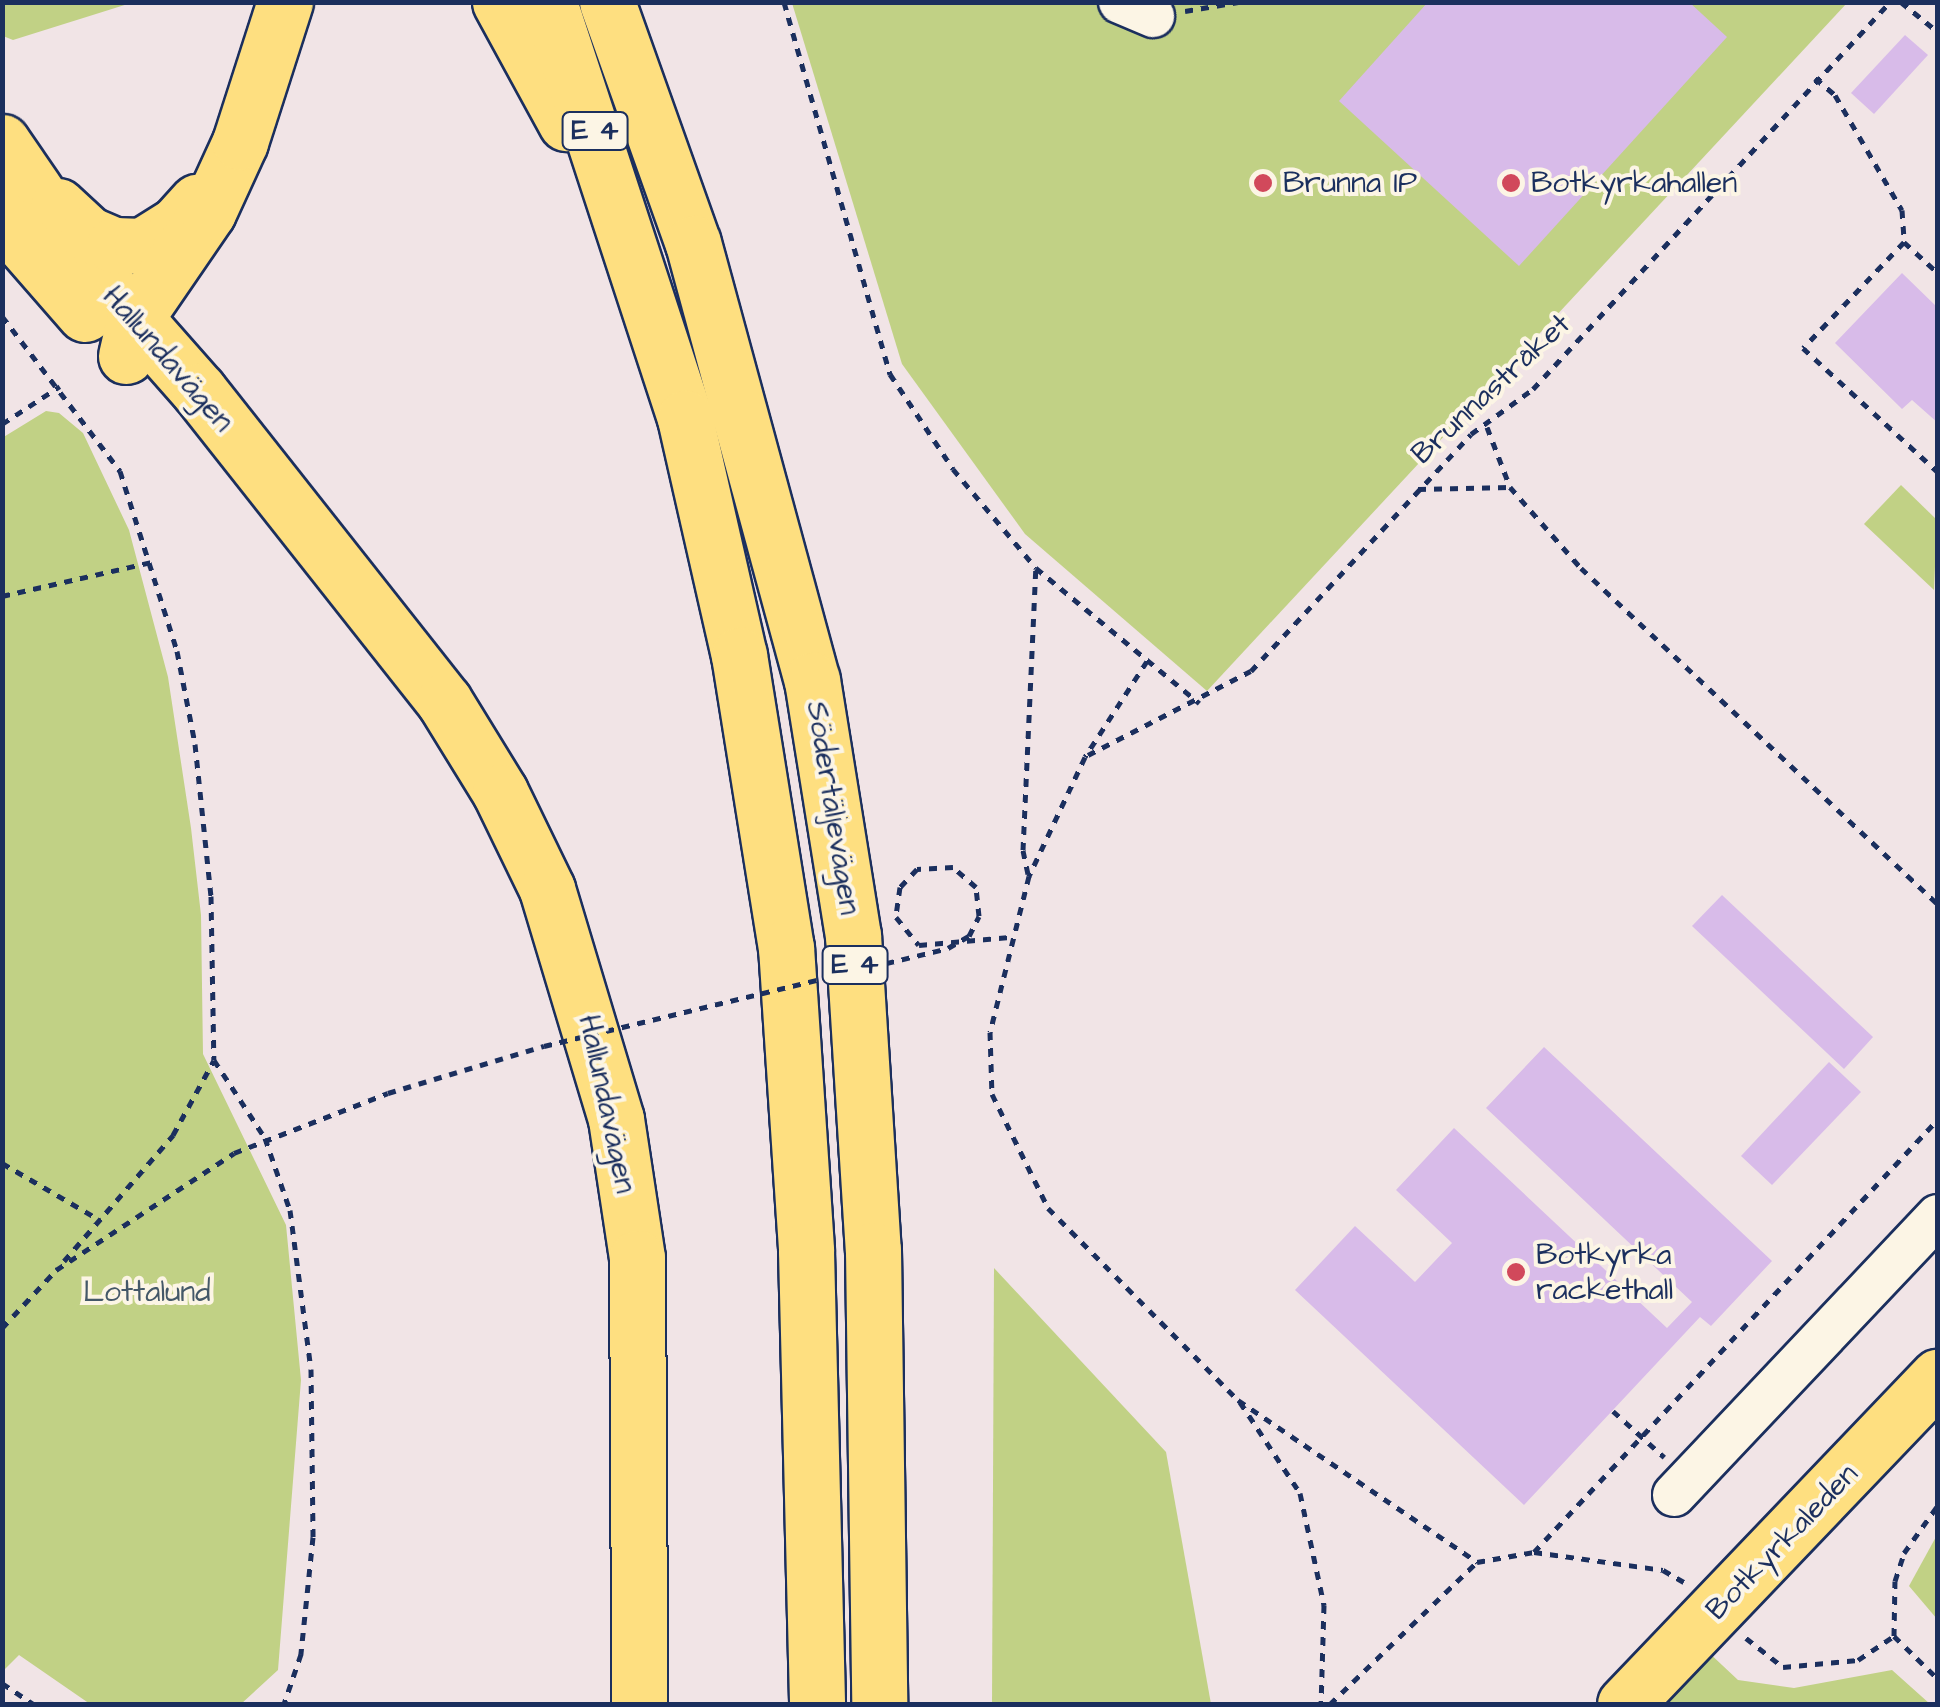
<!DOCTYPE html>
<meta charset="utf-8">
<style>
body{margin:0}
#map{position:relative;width:1940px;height:1707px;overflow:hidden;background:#f1e4e6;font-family:"Architects Daughter",sans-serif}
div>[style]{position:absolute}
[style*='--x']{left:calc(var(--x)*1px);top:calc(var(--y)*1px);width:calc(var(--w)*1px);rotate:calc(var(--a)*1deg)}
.green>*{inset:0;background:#c1d185}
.building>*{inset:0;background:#d8bbe9}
.path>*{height:5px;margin-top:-2.5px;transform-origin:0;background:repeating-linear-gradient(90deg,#1b2f5e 0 8px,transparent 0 16px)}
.roads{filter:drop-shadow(2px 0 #1b2f5e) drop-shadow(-2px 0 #1b2f5e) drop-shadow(0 2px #1b2f5e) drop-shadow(0 -2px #1b2f5e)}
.minor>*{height:42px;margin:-21px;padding:0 21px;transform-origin:21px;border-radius:21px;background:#fcf5e5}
.major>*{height:55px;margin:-27.5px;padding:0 27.5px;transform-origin:27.5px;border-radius:27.5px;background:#fedf80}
.highway>*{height:55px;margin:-27.5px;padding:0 27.5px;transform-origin:27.5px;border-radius:27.5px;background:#fedf80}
.path-bridge>*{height:5px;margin-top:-2.5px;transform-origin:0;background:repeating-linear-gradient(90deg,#1b2f5e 0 8px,transparent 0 16px)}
.dots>*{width:28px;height:28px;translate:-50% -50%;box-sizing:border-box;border:5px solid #fcf5e5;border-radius:50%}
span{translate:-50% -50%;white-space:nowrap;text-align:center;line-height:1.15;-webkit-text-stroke:8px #fcf5e5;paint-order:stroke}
.shield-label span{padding:2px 8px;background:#fcf5e5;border:2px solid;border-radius:8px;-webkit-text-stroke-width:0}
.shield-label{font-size:28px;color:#1b2f5e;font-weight:700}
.poi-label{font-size:30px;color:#1b2f5e}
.left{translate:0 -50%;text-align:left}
.street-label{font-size:30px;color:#1b2f5e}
.park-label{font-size:30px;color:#445868}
.frame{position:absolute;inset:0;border:5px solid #1b2f5e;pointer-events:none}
</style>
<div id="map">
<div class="green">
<div style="clip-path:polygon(2px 3px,3px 2px,131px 3px,13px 40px,3px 36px)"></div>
<div style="clip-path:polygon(792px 3px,1847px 3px,1207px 691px,1025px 534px,902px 364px)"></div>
<div style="clip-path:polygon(46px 411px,59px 413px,83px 433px,129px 530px,168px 677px,191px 828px,201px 915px,203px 1054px,286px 1225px,301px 1380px,278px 1670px,241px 1704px,90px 1704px,19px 1655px,3px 1671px,2px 438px)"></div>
<div style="clip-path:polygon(1901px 485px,1937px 520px,1934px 590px,1864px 524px)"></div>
<div style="clip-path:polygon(994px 1268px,1166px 1452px,1211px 1704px,992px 1704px)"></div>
<div style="clip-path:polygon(1937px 1535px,1937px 1619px,1909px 1586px)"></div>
<div style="clip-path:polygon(1706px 1650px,1738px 1680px,1794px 1688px,1892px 1670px,1930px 1704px,1654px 1704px)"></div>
</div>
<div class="building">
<div style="clip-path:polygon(1428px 2px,1689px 2px,1727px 37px,1519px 266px,1339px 101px)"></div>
<div style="clip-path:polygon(1905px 35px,1928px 55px,1874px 114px,1851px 93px)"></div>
<div style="clip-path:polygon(1902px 273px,1938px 308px,1938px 423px,1912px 400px,1902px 409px,1835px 343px)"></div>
<div style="clip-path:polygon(1722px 895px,1873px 1037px,1844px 1069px,1692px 926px)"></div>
<div style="clip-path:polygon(1544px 1047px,1772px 1261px,1711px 1326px,1700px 1317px,1524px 1505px,1295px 1290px,1355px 1226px,1415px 1282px,1452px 1243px,1396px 1190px,1454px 1128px,1667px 1328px,1692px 1302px,1486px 1108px)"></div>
<div style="clip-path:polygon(1829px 1062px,1861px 1092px,1772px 1185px,1741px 1156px)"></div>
</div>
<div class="path">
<div style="--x:784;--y:2;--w:387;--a:74.1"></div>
<div style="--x:890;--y:374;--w:114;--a:56.4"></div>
<div style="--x:953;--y:469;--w:129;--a:50"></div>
<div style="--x:1036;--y:568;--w:212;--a:39.6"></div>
<div style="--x:1901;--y:2;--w:48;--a:39"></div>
<div style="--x:1185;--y:11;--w:54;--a:-9.6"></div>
<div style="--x:1815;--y:78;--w:26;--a:40"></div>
<div style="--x:1835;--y:95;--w:133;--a:59.8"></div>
<div style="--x:1902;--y:210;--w:32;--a:86"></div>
<div style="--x:1904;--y:242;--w:146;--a:133.6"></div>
<div style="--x:1803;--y:348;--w:183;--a:42.6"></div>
<div style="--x:1904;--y:242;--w:46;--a:42.4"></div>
<div style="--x:2;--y:316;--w:195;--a:52.7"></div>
<div style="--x:120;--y:471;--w:189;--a:72.4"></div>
<div style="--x:177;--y:651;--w:95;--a:79"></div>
<div style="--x:195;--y:744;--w:153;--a:84"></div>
<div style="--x:211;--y:896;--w:164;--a:89"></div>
<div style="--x:214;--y:1060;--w:93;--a:56.8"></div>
<div style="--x:265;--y:1138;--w:76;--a:70.9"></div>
<div style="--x:290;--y:1210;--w:160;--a:82.5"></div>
<div style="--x:311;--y:1369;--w:168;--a:89.3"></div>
<div style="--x:313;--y:1537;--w:118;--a:95.9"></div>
<div style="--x:301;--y:1654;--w:53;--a:108.8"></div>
<div style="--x:2;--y:424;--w:69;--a:-33.2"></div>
<div style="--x:1487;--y:427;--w:64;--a:69"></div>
<div style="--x:1510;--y:487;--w:108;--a:48.8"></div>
<div style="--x:1581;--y:568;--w:490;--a:43.3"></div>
<div style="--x:1418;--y:489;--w:92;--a:-1.2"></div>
<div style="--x:2;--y:596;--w:154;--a:-12.8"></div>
<div style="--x:1147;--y:661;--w:114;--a:122.9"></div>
<div style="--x:1085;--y:757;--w:132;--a:115.2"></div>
<div style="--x:1029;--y:876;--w:161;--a:104"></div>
<div style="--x:990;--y:1032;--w:62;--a:88.2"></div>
<div style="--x:992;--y:1094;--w:127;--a:63.8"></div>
<div style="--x:1048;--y:1208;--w:270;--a:45.3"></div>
<div style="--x:1238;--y:1400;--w:289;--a:34.1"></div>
<div style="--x:1477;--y:1562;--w:58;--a:-10"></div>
<div style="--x:1534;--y:1552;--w:130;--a:7.9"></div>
<div style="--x:1663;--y:1570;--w:24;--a:30"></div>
<div style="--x:1088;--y:755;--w:183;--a:-27.3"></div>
<div style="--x:1251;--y:671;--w:323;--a:-47.1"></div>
<div style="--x:1471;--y:434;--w:77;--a:-36"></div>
<div style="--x:1533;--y:389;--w:527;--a:-47.31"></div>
<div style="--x:1028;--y:874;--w:25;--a:-102"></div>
<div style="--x:1023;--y:850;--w:282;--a:-87.4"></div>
<div style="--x:919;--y:945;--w:91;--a:-5"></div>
<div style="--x:2;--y:1163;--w:113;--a:30.2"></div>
<div style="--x:64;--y:1261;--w:167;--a:-49.1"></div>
<div style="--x:173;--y:1135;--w:85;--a:-61.3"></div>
<div style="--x:56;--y:1270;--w:213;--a:-33.3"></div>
<div style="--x:234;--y:1153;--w:165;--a:-21.3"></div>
<div style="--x:2;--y:1328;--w:81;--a:-47"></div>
<div style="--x:1240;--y:1402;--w:109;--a:56.6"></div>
<div style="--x:1300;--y:1493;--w:115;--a:77.9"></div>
<div style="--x:1324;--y:1605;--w:99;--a:91.7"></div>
<div style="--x:1613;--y:1411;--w:69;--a:42"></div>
<div style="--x:1534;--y:1552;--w:592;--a:-46.98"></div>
<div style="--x:1894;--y:1636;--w:55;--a:-89"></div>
<div style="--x:1895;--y:1581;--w:29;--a:-72"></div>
<div style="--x:1904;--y:1553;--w:59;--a:-54.7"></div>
<div style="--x:1746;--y:1638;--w:47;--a:38.1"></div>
<div style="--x:1783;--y:1667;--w:75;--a:-5.3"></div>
<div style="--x:1858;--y:1660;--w:43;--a:-33.7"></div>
<div style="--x:1894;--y:1636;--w:62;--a:44.3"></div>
<div style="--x:2;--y:1683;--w:37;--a:34"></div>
<div style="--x:1330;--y:1704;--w:204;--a:-44"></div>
</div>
<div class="roads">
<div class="minor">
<div style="--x:1120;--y:2;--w:36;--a:23"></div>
<div style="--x:1674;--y:1495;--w:384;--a:-46.6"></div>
</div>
<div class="major">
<div style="--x:2;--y:142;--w:138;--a:55.6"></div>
<div style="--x:80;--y:256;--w:180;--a:48.6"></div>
<div style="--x:199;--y:391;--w:395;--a:51.7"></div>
<div style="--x:444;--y:701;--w:107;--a:58.4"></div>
<div style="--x:500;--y:792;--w:108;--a:64.1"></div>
<div style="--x:547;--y:889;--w:240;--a:73.3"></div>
<div style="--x:616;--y:1119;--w:141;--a:81.4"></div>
<div style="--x:637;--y:1258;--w:446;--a:89.7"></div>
<div style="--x:58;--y:206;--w:41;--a:43"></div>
<div style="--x:88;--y:234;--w:28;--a:23"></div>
<div style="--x:114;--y:245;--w:28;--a:2"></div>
<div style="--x:142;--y:246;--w:41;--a:-32.2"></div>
<div style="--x:177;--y:224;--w:30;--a:-48"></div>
<div style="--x:2;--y:219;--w:126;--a:48.9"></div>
<div style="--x:126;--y:356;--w:37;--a:-77"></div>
<div style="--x:134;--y:320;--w:131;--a:-55.6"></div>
<div style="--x:208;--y:212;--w:77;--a:-65.4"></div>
<div style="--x:240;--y:142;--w:147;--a:-72.2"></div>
<div style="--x:1625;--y:1704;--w:453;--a:-46.3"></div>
</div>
<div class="highway">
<div style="--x:500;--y:2;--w:138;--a:61.4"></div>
<div style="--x:549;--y:2;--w:438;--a:71.9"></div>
<div style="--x:685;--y:418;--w:243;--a:77.2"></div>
<div style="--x:739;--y:655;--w:296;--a:80.9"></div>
<div style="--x:786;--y:947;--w:305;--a:86.2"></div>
<div style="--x:806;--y:1251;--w:453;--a:88.6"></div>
<div style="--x:607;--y:2;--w:256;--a:70.4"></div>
<div style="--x:693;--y:243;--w:453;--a:74.8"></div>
<div style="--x:812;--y:680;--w:258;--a:80.9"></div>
<div style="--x:853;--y:935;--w:316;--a:86.4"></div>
<div style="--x:873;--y:1250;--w:454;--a:89.2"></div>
</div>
</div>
<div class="path-bridge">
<div style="--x:388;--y:1093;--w:163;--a:-16.8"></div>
<div style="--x:544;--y:1046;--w:416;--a:-13.6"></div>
<div style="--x:948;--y:948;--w:24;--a:-30"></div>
<div style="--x:969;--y:936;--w:22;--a:-63"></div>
<div style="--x:979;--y:916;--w:29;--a:-96"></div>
<div style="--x:976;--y:887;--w:30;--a:-139"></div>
<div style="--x:953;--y:867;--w:36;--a:177"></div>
<div style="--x:917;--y:869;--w:25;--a:133"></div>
<div style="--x:900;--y:887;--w:30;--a:98"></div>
<div style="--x:896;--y:917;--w:36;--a:51"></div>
</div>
<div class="dots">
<div style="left:1263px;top:183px;background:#d1495b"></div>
<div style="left:1511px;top:183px;background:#d1495b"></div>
<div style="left:1516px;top:1272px;background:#d1495b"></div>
</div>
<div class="shield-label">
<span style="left:595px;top:131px">E 4</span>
<span style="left:855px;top:965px">E 4</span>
</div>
<div class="poi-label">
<span class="left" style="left:1283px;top:183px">Brunna IP</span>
<span class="left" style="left:1531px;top:183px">Botkyrkahallen</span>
<span class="left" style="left:1536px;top:1272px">Botkyrka<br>rackethall</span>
</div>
<div class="street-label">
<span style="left:168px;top:359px;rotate:49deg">Hallundavägen</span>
<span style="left:1491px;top:389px;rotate:-43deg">Brunnastråket</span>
<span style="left:833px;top:808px;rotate:81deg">Södertäljevägen</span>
<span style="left:607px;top:1104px;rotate:78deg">Hallundavägen</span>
<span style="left:1782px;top:1542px;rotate:-46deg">Botkyrkaleden</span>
</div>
<div class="park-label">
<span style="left:147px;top:1292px">Lottalund</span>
</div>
<div class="frame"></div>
</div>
